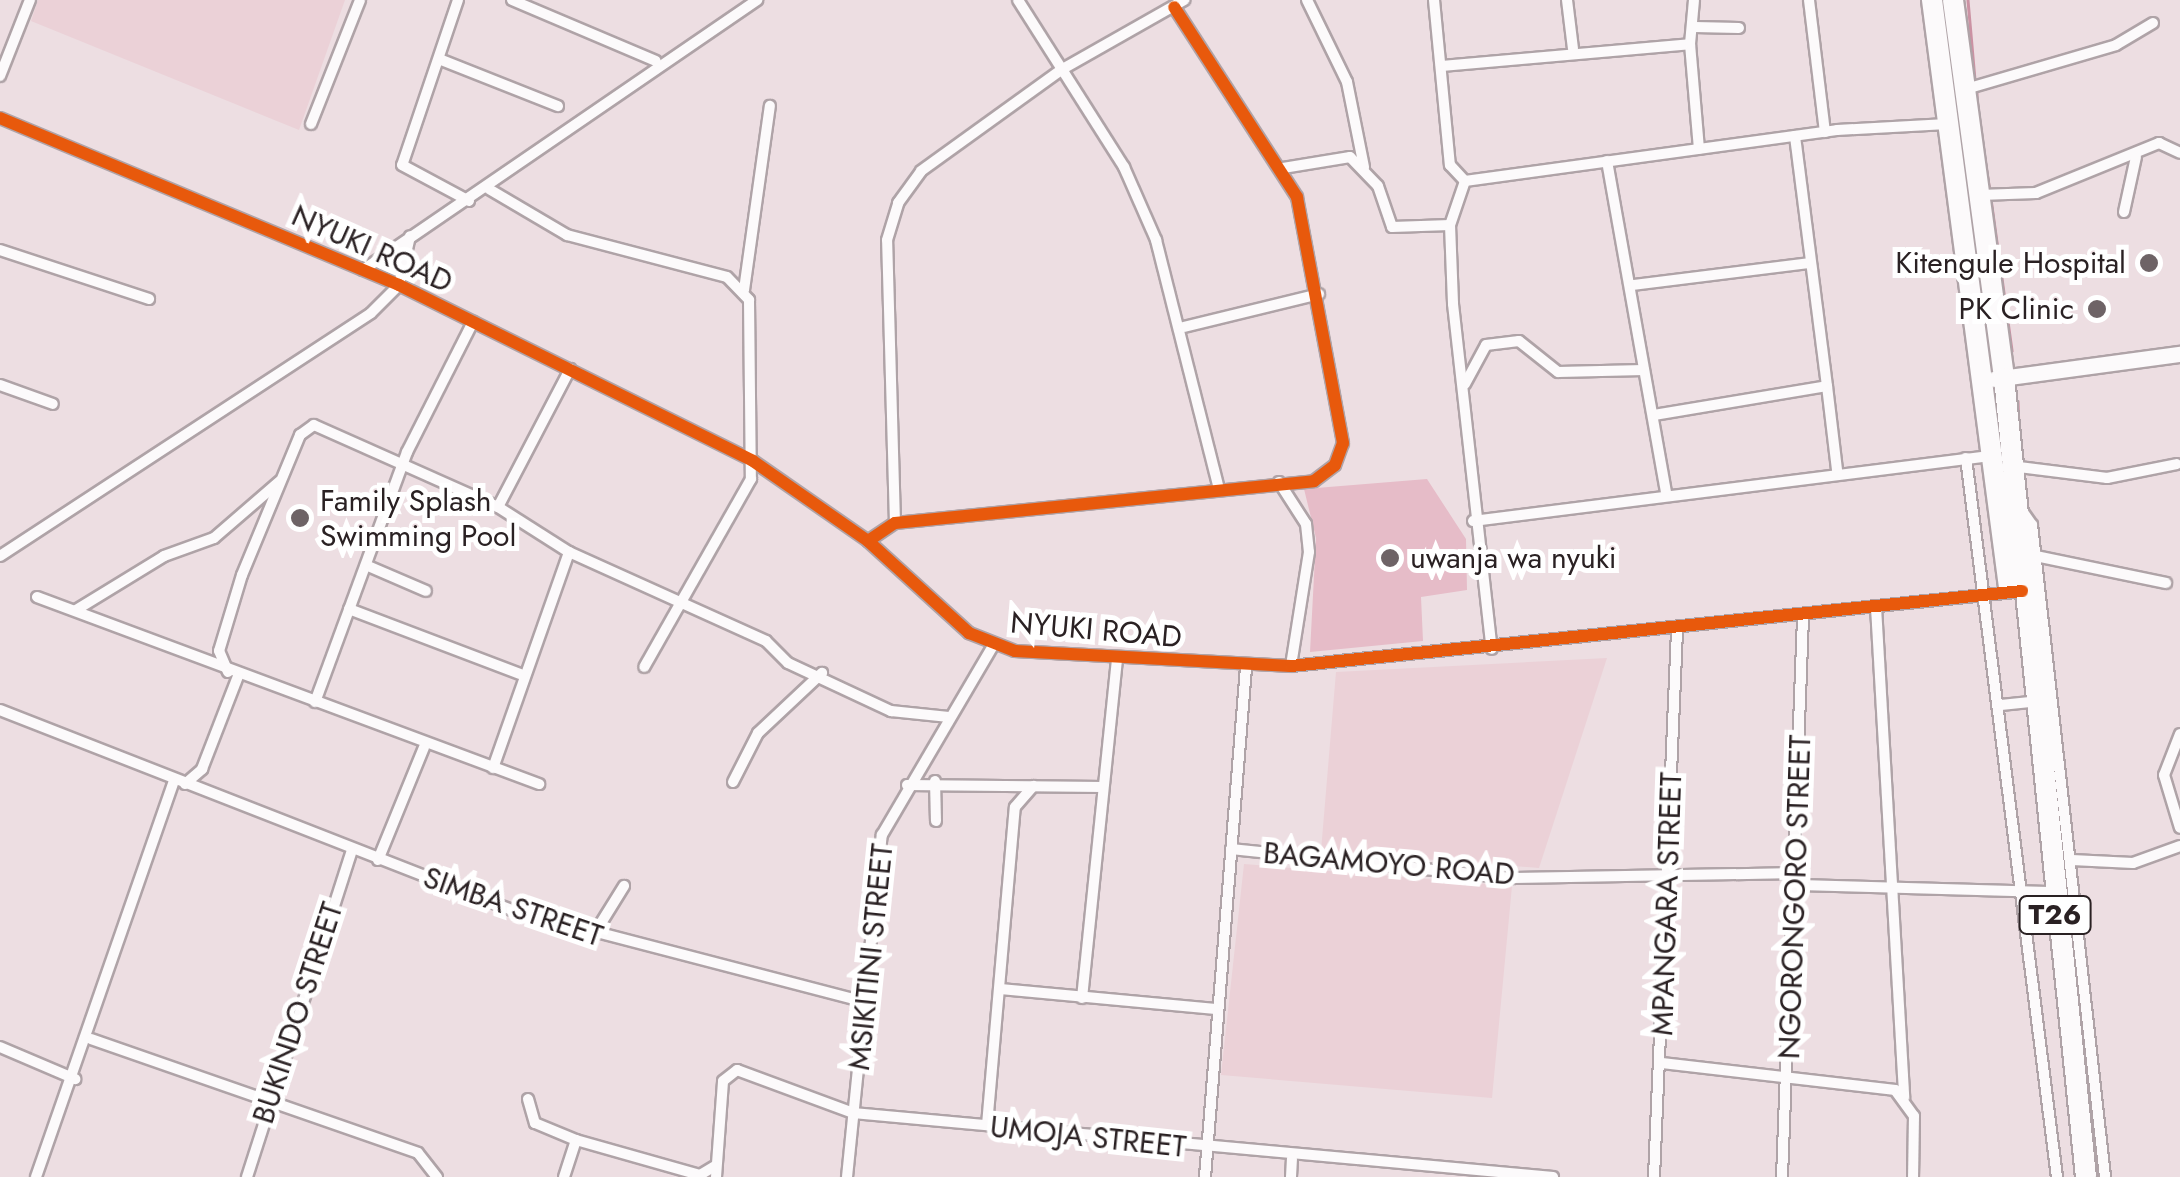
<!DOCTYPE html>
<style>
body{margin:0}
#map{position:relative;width:2180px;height:1177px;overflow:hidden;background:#eddee2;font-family:Jost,sans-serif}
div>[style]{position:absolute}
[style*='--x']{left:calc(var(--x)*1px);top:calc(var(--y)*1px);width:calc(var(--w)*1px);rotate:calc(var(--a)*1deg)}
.built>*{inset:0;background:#ebd1d7}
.green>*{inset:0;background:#e6bcc8}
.stream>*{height:2.5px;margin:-1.25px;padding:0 1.25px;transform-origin:1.25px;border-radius:1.25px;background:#cb92a3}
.roads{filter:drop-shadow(2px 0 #afa3a7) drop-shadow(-2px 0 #afa3a7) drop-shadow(0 2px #afa3a7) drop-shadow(0 -2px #afa3a7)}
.street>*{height:10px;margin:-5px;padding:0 5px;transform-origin:5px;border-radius:5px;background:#fcfafb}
.secondary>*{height:15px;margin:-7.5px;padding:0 7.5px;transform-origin:7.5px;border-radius:7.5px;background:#fcfafb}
.highway>*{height:20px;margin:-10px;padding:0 10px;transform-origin:10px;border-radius:10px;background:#fcfafb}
.cycleway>*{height:12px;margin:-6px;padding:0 6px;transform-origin:6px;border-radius:6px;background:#e8590c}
.dots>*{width:28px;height:28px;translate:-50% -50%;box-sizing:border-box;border:5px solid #fff;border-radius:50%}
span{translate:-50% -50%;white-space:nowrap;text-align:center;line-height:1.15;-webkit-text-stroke:10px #fff;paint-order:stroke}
.shield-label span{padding:2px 8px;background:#fff;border:2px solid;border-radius:8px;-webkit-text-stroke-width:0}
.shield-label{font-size:28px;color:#2a2123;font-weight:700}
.street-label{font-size:30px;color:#2a2123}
.poi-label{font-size:30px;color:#2a2123}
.right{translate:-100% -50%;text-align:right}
.left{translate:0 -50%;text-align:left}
</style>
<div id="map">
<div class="built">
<div style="clip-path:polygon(38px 0,345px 0,299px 130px,31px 21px)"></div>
<div style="clip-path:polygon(1607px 658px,1539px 868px,1321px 851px,1336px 672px)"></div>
<div style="clip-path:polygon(1244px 864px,1512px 886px,1492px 1098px,1221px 1075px)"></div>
</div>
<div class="green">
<div style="clip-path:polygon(1427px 479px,1466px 539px,1467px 590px,1421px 597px,1423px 641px,1310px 652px,1316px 538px,1304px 489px)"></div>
</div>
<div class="stream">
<div style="--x:1968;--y:0;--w:80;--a:85"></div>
<div style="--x:1977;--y:90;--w:17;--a:90"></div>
<div style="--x:1981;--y:135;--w:57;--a:80.9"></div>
<div style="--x:1991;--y:199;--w:153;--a:82.1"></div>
<div style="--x:2018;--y:401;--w:30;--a:88"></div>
<div style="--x:2071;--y:934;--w:243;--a:83.9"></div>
</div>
<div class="roads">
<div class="street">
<div style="--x:458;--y:0;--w:174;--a:108.7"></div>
<div style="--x:402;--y:165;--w:76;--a:28.2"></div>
<div style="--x:512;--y:0;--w:156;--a:23"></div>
<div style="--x:1018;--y:0;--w:198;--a:57.6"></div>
<div style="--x:1124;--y:167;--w:80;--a:66.3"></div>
<div style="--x:1156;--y:240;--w:257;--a:75.8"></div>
<div style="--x:1307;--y:0;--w:91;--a:64"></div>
<div style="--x:1347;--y:82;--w:87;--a:78.7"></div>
<div style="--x:1434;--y:0;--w:166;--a:84.5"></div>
<div style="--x:1450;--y:165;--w:22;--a:47"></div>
<div style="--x:1465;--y:181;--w:375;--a:-7.8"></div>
<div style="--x:1837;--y:130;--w:110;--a:-3.1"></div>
<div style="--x:1567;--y:0;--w:49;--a:83"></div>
<div style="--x:1809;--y:0;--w:133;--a:83.1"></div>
<div style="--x:1695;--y:27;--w:44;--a:1.3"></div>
<div style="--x:1690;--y:44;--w:105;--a:85.1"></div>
<div style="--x:439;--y:59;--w:128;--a:21.6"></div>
<div style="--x:1441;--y:66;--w:250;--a:-5"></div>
<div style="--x:1690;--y:44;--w:44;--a:-84.8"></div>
<div style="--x:0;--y:76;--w:82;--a:-68.5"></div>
<div style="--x:1966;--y:89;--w:156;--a:-16.3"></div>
<div style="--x:2116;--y:45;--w:43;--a:-30.7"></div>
<div style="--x:0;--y:118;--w:433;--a:22.7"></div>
<div style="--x:399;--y:285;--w:395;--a:26.4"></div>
<div style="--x:753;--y:461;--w:140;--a:34.8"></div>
<div style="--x:868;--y:541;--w:137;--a:42.3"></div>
<div style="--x:969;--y:633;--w:49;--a:21.4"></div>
<div style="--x:1015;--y:651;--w:276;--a:3.1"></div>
<div style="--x:1291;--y:666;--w:727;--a:-5.84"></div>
<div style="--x:311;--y:124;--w:133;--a:-68.4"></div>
<div style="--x:1607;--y:161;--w:336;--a:79.9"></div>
<div style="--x:1283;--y:168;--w:68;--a:-9.3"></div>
<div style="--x:1350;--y:157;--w:40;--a:46"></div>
<div style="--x:1378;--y:186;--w:43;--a:71.1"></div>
<div style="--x:1392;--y:227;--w:58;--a:-2"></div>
<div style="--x:1465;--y:181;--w:46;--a:108.8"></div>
<div style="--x:1450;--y:225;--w:79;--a:87.8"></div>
<div style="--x:1453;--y:304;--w:347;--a:83.6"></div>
<div style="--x:489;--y:189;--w:91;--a:30.5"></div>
<div style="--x:567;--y:235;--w:165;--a:14.7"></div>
<div style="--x:727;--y:277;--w:32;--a:46"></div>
<div style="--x:749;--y:300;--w:179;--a:89.4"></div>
<div style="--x:751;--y:479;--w:216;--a:119.6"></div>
<div style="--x:1980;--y:195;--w:56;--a:-2"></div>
<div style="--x:2036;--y:193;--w:133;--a:-22.1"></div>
<div style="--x:2159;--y:143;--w:23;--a:25"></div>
<div style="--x:2124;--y:212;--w:56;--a:-77.7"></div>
<div style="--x:0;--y:250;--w:157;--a:18.2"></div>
<div style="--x:363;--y:270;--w:478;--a:-34.4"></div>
<div style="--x:1633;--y:285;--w:178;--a:-7.1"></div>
<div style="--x:744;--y:290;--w:186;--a:-82"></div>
<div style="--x:1184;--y:327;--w:139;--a:-13.7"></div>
<div style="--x:1465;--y:384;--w:44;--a:-61.7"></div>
<div style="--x:1486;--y:345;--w:33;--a:-7"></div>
<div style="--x:1519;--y:341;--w:50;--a:38.5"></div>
<div style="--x:1558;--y:372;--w:86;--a:-1.3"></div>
<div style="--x:0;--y:385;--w:56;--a:19.7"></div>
<div style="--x:1827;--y:386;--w:85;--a:83.2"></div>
<div style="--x:1654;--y:415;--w:175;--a:-9.5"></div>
<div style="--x:1827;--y:386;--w:252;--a:-97.3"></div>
<div style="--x:1966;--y:458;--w:725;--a:82.79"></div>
<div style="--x:2011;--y:466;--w:97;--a:7.1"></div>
<div style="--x:2107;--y:478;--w:71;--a:-11.3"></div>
<div style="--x:1279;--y:482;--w:50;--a:57.3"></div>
<div style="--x:1306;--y:524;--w:28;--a:84"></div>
<div style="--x:1309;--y:552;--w:115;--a:99"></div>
<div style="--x:498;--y:507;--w:156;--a:-62.4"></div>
<div style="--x:2023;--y:512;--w:16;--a:55"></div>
<div style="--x:2032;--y:525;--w:656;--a:83.61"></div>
<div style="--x:1473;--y:521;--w:521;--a:-7.17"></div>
<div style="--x:895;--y:523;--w:283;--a:-91.6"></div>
<div style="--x:887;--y:240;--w:39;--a:-73"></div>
<div style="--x:898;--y:203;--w:39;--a:-54"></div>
<div style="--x:921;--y:171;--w:173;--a:-35.8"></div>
<div style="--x:1061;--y:70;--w:142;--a:-29.6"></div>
<div style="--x:868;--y:541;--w:32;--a:-34"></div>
<div style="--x:895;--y:523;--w:421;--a:-5.7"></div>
<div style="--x:1314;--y:481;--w:26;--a:-37"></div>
<div style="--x:1335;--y:465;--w:23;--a:-70"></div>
<div style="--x:1343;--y:443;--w:250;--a:-100.6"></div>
<div style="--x:1297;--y:197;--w:226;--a:-122.9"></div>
<div style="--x:2031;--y:555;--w:138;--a:11.7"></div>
<div style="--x:0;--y:556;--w:443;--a:-33.2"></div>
<div style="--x:371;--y:313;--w:40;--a:-45"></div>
<div style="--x:399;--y:285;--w:50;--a:-77.3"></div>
<div style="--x:368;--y:566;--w:63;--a:23.3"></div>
<div style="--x:37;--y:597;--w:536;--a:20.43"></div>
<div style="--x:1876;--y:607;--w:491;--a:86.7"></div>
<div style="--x:349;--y:609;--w:183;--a:20.8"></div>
<div style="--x:76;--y:610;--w:103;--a:-31.5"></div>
<div style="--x:164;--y:556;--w:53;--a:-19.8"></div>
<div style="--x:214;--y:538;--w:87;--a:-40.8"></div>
<div style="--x:228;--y:672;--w:23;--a:-113"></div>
<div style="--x:219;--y:651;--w:79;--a:-73.2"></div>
<div style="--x:242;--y:575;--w:152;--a:-67.5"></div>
<div style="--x:300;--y:435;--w:17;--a:-36"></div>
<div style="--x:314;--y:425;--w:201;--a:24"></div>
<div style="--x:498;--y:507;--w:84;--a:32.4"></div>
<div style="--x:569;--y:552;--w:216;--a:24.3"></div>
<div style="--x:766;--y:641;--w:31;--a:45"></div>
<div style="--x:788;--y:663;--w:114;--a:25"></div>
<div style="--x:891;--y:711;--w:58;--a:5.9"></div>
<div style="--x:315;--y:702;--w:266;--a:-69.8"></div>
<div style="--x:407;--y:452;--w:146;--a:-63.1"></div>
<div style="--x:2001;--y:705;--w:29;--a:-6"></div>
<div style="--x:0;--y:710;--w:550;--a:21.34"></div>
<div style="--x:512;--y:910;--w:362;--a:14.6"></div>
<div style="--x:2180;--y:734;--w:44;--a:111.3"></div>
<div style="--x:2164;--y:775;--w:55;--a:73.2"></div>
<div style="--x:493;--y:768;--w:229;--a:-70.6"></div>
<div style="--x:935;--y:781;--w:40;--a:88.6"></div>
<div style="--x:733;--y:782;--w:55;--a:-63"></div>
<div style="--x:758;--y:733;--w:88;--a:-43.2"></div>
<div style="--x:185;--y:784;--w:23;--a:-41"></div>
<div style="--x:202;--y:769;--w:100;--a:-68.8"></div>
<div style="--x:907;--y:785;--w:196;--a:0.6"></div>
<div style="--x:1231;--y:849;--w:284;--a:5.9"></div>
<div style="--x:1514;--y:878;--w:283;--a:-1"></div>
<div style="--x:378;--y:860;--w:122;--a:-67.8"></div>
<div style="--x:2072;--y:860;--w:61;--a:2.8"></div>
<div style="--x:2133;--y:863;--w:50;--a:-19.9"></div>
<div style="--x:1796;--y:885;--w:256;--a:1.6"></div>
<div style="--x:593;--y:936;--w:59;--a:-58.2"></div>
<div style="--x:1000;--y:989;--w:217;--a:5.3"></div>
<div style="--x:1082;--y:998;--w:341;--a:-84.1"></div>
<div style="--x:91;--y:1039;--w:346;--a:19.2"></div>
<div style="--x:418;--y:1153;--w:31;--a:52"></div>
<div style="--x:0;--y:1047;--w:82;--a:23.1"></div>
<div style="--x:1662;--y:1063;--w:235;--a:6.6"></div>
<div style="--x:1895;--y:1090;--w:32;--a:54"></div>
<div style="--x:1914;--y:1116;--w:61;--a:90.9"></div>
<div style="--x:528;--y:1099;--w:25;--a:74"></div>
<div style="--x:535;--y:1123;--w:44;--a:22.5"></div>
<div style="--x:576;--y:1140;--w:129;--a:15.8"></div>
<div style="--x:700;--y:1175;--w:17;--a:-31"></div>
<div style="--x:987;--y:1125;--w:319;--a:-85"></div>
<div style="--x:1015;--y:807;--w:28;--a:-49"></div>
<div style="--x:36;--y:1177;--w:420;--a:-70.8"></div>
<div style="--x:247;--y:1177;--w:343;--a:-72.2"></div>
<div style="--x:564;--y:1177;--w:39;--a:-72"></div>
<div style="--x:716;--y:1177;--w:96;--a:-85.8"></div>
<div style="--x:723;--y:1081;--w:18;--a:-38"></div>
<div style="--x:737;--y:1070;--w:124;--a:20.3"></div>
<div style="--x:853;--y:1113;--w:703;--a:5.22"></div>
<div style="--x:847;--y:1177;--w:344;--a:-84.2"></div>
<div style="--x:882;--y:835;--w:219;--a:-59.6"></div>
<div style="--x:1205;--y:1177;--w:512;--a:-85.4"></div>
<div style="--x:1291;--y:1177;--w:18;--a:-87"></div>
<div style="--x:1654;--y:1177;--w:546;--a:-87.59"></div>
<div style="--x:1782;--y:1177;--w:559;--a:-87.85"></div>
</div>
<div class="secondary">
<div style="--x:1994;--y:379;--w:188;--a:-7.7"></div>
</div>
<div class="highway">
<div style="--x:1932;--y:0;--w:592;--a:82.53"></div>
<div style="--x:1953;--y:0;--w:381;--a:82.3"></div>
<div style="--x:2004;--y:378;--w:803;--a:84.14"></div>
</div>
</div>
<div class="cycleway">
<div style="--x:0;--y:118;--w:433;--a:22.7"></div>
<div style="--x:399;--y:285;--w:395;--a:26.4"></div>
<div style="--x:753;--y:461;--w:140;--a:34.8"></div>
<div style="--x:868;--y:541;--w:137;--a:42.3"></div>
<div style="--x:969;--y:633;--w:49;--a:21.4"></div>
<div style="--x:1015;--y:651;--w:276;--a:3.1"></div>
<div style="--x:1291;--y:666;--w:735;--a:-5.86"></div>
<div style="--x:868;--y:541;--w:32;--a:-34"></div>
<div style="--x:895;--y:523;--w:421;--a:-5.7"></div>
<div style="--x:1314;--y:481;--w:26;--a:-37"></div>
<div style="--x:1335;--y:465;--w:23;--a:-70"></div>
<div style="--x:1343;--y:443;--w:250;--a:-100.6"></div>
<div style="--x:1297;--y:197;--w:226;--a:-122.9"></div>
</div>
<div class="dots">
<div style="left:2149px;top:263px;background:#6e6366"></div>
<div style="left:2097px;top:309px;background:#6e6366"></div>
<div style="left:300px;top:518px;background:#6e6366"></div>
<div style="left:1390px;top:558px;background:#6e6366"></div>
</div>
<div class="shield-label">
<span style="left:2055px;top:915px">T26</span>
</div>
<div class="street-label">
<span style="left:372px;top:249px;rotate:24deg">NYUKI ROAD</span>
<span style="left:1096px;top:630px;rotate:5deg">NYUKI ROAD</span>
<span style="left:1389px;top:864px;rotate:5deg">BAGAMOYO ROAD</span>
<span style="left:1795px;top:897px;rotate:-88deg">NGORONGORO STREET</span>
<span style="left:1667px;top:904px;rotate:-88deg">MPANGARA STREET</span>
<span style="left:513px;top:907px;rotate:19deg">SIMBA STREET</span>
<span style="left:871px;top:957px;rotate:-84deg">MSIKITINI STREET</span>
<span style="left:298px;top:1013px;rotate:-72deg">BUKINDO STREET</span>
<span style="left:1088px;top:1137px;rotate:6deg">UMOJA STREET</span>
</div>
<div class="poi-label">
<span class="right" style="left:2126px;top:263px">Kitengule Hospital</span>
<span class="right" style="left:2074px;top:309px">PK Clinic</span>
<span class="left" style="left:320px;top:518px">Family Splash<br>Swimming Pool</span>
<span class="left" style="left:1410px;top:558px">uwanja wa nyuki</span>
</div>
</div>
